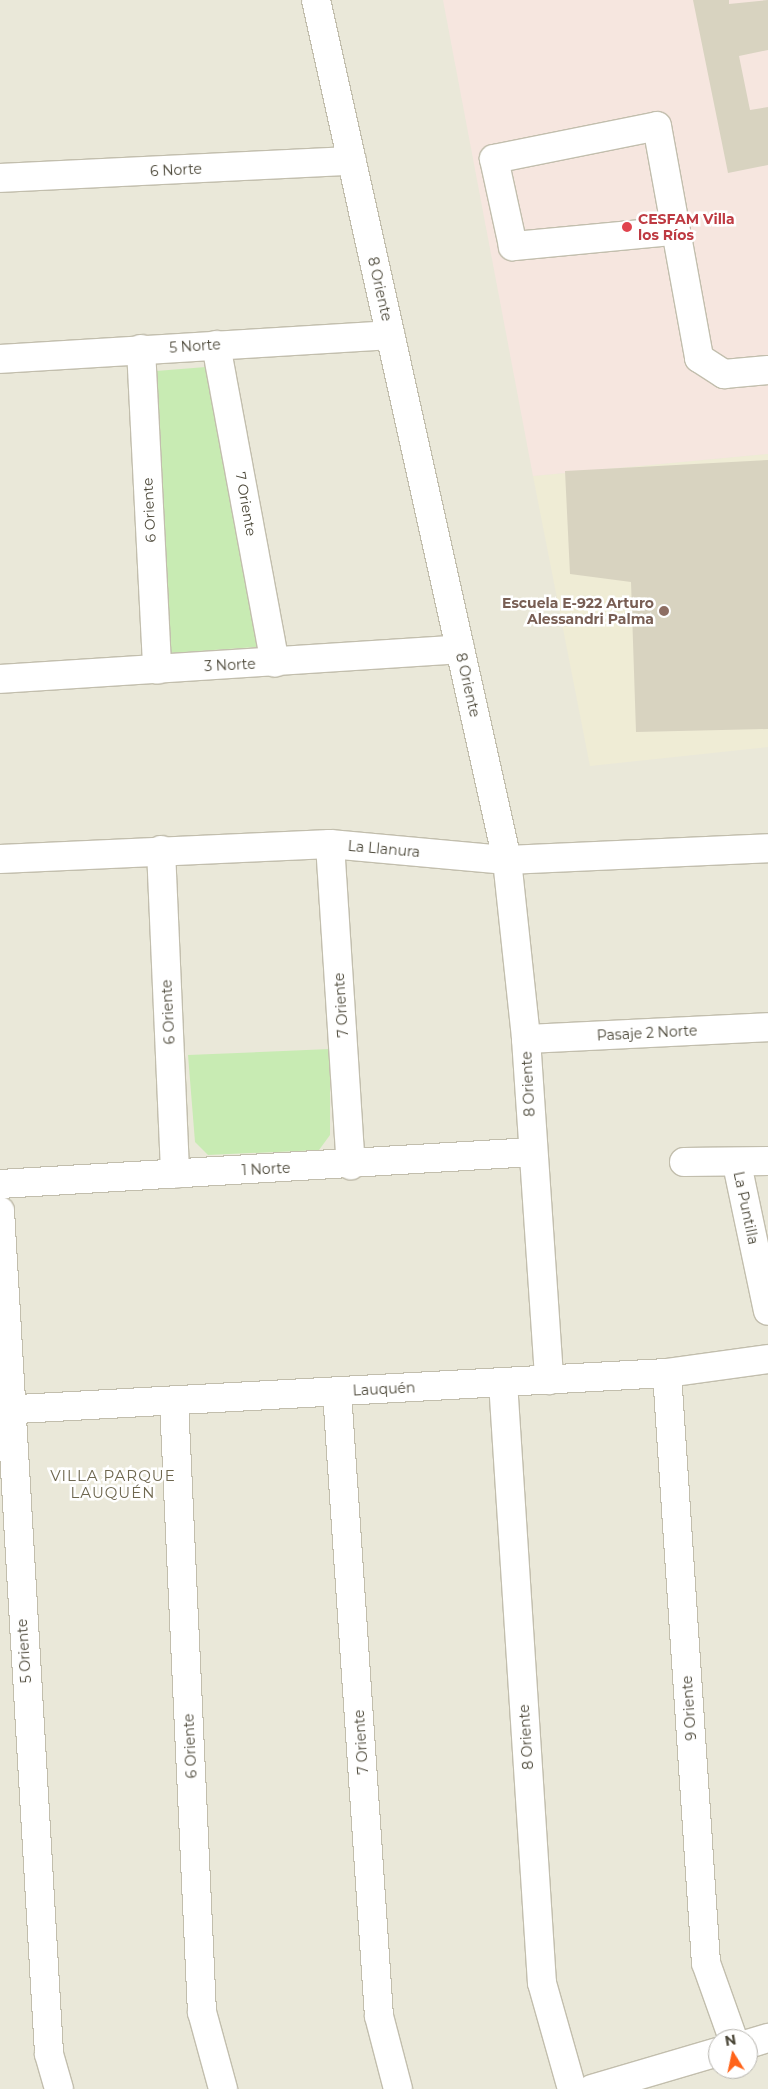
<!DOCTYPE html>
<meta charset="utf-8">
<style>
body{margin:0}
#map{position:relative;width:768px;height:2089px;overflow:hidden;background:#f6f4eb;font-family:Montserrat,sans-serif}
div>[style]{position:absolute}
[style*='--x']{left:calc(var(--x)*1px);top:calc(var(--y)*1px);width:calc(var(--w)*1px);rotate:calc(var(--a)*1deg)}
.residential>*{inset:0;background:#eae8d9}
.education>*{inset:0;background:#efecd5}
.medical>*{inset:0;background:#f6e6df}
.green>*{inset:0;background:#c8ebb3}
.building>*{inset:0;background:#d8d3c0}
.roads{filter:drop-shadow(1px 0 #c2bead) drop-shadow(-1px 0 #c2bead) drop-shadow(0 1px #c2bead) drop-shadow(0 -1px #c2bead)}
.minor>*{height:28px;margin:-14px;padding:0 14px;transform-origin:14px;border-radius:14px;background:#fff}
.dots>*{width:14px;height:14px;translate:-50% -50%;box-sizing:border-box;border:2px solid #fff;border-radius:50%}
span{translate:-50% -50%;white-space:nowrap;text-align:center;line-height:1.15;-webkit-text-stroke:5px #fff;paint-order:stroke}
.street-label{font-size:14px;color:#4b4738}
.health-label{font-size:14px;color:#be3a42;font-weight:700}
.left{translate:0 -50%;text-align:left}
.education-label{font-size:14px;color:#785e54;font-weight:700}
.right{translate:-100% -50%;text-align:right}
.neighbourhood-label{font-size:15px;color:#6e674f;letter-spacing:1px}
.north{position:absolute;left:708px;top:2029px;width:50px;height:50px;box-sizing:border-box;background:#fff;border:1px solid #b7b5af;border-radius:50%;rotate:350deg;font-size:14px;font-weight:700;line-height:20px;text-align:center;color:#4b4738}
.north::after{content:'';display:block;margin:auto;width:18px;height:22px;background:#ff6319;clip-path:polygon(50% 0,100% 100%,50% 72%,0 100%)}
</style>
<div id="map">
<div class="residential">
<div style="clip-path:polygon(evenodd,0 0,768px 0,768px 2089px,0 2089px,0 0,718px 2039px,748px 2039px,748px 2069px,718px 2069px,718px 2039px)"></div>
</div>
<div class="education">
<div style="clip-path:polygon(768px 454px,768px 747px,590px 766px,533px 476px)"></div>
</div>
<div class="medical">
<div style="clip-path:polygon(443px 0,768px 0,768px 454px,533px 476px)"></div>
</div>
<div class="green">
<div style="clip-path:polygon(206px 367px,257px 647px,171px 653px,156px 371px)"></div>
<div style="clip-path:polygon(330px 1049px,330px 1135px,319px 1150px,208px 1155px,195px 1142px,188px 1055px)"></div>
</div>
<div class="building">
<div style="clip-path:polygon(693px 0,729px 0,729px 4px,768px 0,768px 50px,739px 56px,750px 110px,768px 107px,768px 165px,728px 173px)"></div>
<div style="clip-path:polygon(768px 460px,768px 729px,636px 732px,631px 582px,570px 574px,565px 471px)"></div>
</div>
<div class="roads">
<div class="minor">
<div style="--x:316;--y:0;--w:881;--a:77.48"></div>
<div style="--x:507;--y:860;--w:180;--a:83.9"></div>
<div style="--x:526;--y:1039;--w:342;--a:86.1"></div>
<div style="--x:0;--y:178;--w:352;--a:-2.8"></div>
<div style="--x:673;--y:231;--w:161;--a:174.6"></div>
<div style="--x:513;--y:246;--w:89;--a:-102.3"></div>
<div style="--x:494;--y:159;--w:166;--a:-11.4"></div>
<div style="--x:657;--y:126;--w:236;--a:79.7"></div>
<div style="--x:699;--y:358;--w:30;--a:33"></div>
<div style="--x:724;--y:374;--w:44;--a:-5.2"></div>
<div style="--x:216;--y:345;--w:323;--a:79.5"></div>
<div style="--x:141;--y:349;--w:321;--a:87.1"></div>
<div style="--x:0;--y:359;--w:391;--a:-3.5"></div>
<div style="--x:0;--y:679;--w:461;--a:-3.7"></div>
<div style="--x:330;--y:844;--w:322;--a:86.3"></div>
<div style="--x:161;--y:850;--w:324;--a:87.5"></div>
<div style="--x:0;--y:859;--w:330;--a:-2.6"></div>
<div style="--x:330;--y:844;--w:178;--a:5.2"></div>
<div style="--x:507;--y:860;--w:261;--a:-2.6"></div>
<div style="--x:526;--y:1039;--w:242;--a:-2.8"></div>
<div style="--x:684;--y:1162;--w:84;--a:-0.7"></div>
<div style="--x:737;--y:1164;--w:150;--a:78.1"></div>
<div style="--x:0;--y:1184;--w:533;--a:-3.44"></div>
<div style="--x:0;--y:1211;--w:844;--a:86.67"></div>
<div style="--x:49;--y:2054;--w:36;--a:74"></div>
<div style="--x:667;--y:1373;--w:591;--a:86.22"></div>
<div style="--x:706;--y:1963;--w:81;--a:70.4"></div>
<div style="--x:503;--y:1382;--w:602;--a:86.29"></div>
<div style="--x:542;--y:1983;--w:110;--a:74.2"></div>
<div style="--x:337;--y:1392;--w:625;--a:86.15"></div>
<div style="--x:379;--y:2016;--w:75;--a:75.4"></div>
<div style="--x:174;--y:1401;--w:612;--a:87.38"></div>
<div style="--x:202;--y:2012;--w:80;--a:74.7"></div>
<div style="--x:0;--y:1410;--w:668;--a:-3.18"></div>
<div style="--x:667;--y:1373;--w:102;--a:-7.9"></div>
<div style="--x:748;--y:2044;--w:21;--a:-17"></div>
<div style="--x:592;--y:2089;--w:131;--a:-16.4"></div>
</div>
</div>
<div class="dots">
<div style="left:627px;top:227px;background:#e0444e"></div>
<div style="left:664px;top:611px;background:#8d6e63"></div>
</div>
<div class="street-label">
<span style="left:176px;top:170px;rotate:-3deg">6 Norte</span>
<span style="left:380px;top:289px;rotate:77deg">8 Oriente</span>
<span style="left:195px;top:346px;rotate:-4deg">5 Norte</span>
<span style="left:246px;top:504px;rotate:80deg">7 Oriente</span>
<span style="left:149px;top:510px;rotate:-93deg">6 Oriente</span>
<span style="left:230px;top:665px;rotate:-3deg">3 Norte</span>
<span style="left:468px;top:685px;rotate:77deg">8 Oriente</span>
<span style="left:384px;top:849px;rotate:5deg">La Llanura</span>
<span style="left:341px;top:1005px;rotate:-94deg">7 Oriente</span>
<span style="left:168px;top:1012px;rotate:-93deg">6 Oriente</span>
<span style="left:647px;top:1033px;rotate:-3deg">Pasaje 2 Norte</span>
<span style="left:528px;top:1084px;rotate:-93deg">8 Oriente</span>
<span style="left:266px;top:1169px;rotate:-3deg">1 Norte</span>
<span style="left:746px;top:1208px;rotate:78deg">La Puntilla</span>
<span style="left:384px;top:1389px;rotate:-3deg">Lauquén</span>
<span style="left:24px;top:1651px;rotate:-94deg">5 Oriente</span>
<span style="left:689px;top:1708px;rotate:-94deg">9 Oriente</span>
<span style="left:526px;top:1737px;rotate:-94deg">8 Oriente</span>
<span style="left:361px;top:1742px;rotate:-94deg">7 Oriente</span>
<span style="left:190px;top:1746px;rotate:-93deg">6 Oriente</span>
</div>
<div class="health-label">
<span class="left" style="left:638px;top:227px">CESFAM Villa<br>los Ríos</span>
</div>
<div class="education-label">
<span class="right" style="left:654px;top:611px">Escuela E-922 Arturo<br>Alessandri Palma</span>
</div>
<div class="neighbourhood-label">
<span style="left:113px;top:1484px">VILLA PARQUE<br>LAUQUÉN</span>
</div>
<div class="north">N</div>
</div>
